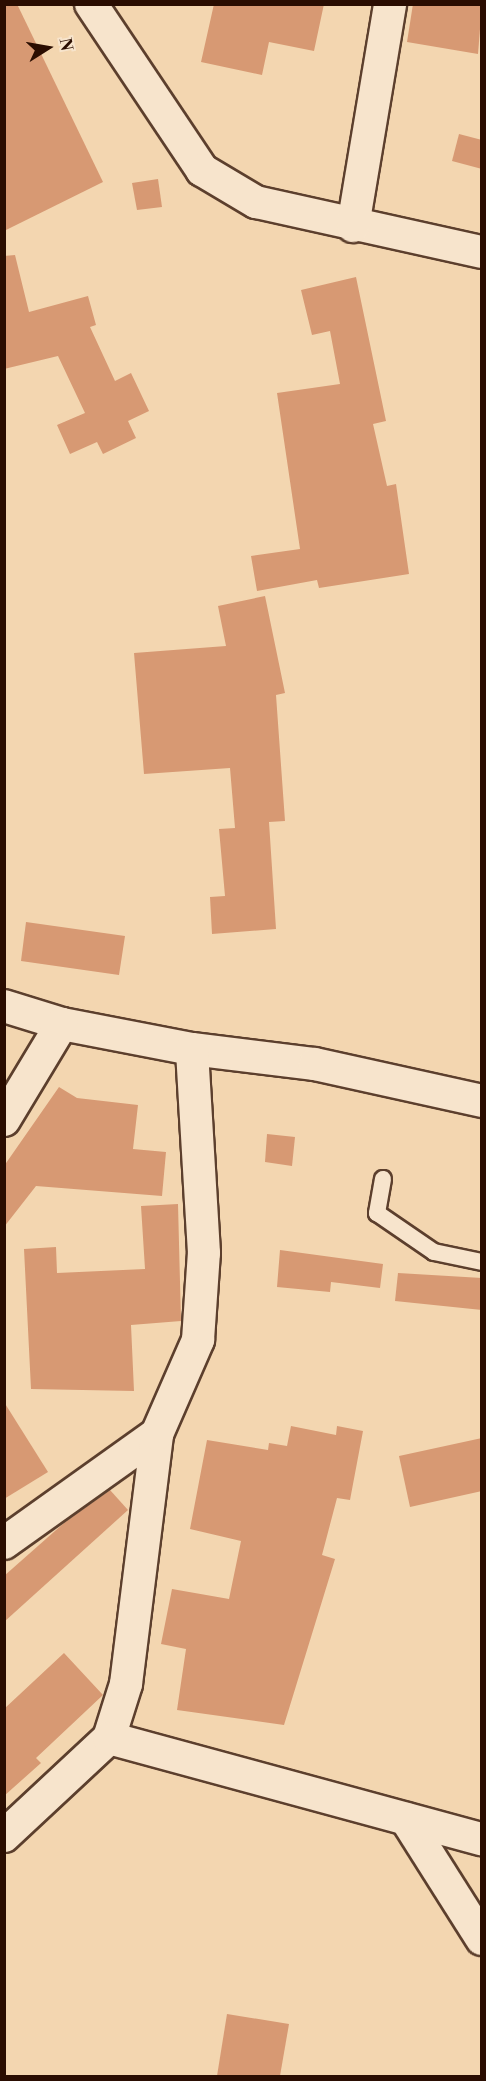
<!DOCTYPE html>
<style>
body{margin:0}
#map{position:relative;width:486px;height:2081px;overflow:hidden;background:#f3d6b0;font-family:"Libre Bodoni",serif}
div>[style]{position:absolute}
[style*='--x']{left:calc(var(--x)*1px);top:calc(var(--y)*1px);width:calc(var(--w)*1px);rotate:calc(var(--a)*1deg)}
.building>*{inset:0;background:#d79973}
.roads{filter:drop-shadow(2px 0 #5c3f2d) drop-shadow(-2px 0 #5c3f2d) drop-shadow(0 2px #5c3f2d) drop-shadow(0 -2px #5c3f2d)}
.service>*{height:16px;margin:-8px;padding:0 8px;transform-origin:8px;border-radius:8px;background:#f7e4cc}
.minor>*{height:32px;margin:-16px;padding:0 16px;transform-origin:16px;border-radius:16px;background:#f7e4cc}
span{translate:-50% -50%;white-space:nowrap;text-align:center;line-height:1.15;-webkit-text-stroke:4.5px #f7e4cc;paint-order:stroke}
.frame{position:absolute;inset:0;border:6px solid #2a0d01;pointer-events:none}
.north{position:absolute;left:18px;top:18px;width:60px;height:60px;-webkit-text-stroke:4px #f7e4cc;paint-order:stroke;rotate:79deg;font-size:16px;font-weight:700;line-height:24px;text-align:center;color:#2a0d01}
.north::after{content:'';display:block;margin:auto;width:21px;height:27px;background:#2a0d01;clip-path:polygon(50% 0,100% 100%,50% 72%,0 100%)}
</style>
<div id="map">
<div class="building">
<div style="clip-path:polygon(4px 4px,17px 4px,103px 182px,4px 231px)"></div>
<div style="clip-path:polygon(214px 4px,324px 4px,314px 51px,269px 42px,262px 75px,201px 62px)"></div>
<div style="clip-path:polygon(413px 4px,482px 4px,478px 54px,407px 42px)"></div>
<div style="clip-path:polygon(459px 134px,482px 140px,482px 169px,452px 161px)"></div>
<div style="clip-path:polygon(158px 179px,162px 207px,137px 210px,132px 183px)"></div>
<div style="clip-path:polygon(15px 255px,29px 312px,88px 296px,96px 325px,90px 327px,115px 381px,131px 373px,149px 411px,128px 421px,136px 438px,103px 454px,97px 442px,70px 454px,57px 425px,85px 413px,58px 356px,4px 369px,4px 256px)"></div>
<div style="clip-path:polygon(356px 277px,386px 421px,373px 424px,387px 486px,396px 484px,409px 574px,319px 588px,317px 580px,257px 591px,251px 556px,300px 549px,277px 393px,340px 384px,330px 331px,312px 335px,301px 290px)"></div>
<div style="clip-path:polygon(265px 596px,285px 693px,276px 695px,285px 821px,269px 822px,276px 929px,212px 934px,210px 897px,225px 896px,219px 829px,235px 828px,230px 768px,144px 774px,134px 653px,226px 646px,218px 606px)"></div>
<div style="clip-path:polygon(26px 922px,125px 936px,119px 975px,21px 961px)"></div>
<div style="clip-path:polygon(59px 1087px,77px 1098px,138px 1105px,133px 1149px,166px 1152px,162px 1196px,36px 1186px,4px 1227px,4px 1166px)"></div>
<div style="clip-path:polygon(267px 1134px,295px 1137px,292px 1166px,265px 1162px)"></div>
<div style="clip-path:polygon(178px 1204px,181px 1321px,131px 1325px,134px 1391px,31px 1389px,24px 1249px,56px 1247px,57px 1273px,145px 1269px,141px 1206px)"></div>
<div style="clip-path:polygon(280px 1250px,383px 1264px,380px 1288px,331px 1282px,330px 1292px,277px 1287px)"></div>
<div style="clip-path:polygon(398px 1273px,482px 1278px,482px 1310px,395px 1301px)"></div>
<div style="clip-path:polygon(4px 1402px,48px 1472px,4px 1499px)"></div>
<div style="clip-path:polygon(291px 1426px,336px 1435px,337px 1426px,363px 1431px,350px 1500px,337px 1498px,322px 1555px,335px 1559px,284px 1725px,177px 1710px,186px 1649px,161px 1644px,172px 1589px,229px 1599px,241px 1541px,190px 1529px,207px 1440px,268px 1450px,269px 1443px,287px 1446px)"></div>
<div style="clip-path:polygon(482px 1438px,482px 1491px,410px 1507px,399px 1456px)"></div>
<div style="clip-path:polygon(110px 1490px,128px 1510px,4px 1622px,4px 1576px,64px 1523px)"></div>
<div style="clip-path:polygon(64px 1653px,103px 1695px,36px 1758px,41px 1763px,4px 1796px,4px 1709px)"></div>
<div style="clip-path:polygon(227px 2014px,289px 2024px,280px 2076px,217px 2076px)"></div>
</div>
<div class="roads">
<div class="service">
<div style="--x:383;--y:1179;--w:35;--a:100"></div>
<div style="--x:377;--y:1213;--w:69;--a:34.4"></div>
<div style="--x:434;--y:1252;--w:49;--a:11.8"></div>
</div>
<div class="minor">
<div style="--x:91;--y:4;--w:200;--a:56.2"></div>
<div style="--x:202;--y:170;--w:63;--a:30.7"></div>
<div style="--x:256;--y:202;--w:231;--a:12.5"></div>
<div style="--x:353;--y:226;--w:225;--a:-80.5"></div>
<div style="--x:4;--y:1006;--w:61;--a:17.2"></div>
<div style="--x:62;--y:1024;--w:132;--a:10.9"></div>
<div style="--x:192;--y:1049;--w:124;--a:7"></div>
<div style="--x:315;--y:1064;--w:171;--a:12.5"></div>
<div style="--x:4;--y:1120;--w:112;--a:-58.9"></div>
<div style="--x:4;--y:1543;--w:188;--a:-35.5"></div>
<div style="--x:109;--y:1738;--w:57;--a:-72.5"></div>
<div style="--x:126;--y:1684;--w:252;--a:-82.9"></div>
<div style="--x:157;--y:1434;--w:103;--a:-66.4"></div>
<div style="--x:198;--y:1340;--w:87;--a:-86.1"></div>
<div style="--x:204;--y:1253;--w:204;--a:-93.4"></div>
<div style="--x:406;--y:1819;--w:142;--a:57.7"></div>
<div style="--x:4;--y:1836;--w:144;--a:-43"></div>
<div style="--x:109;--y:1738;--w:386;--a:15.2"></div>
</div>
</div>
<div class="frame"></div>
<div class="north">N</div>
</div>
